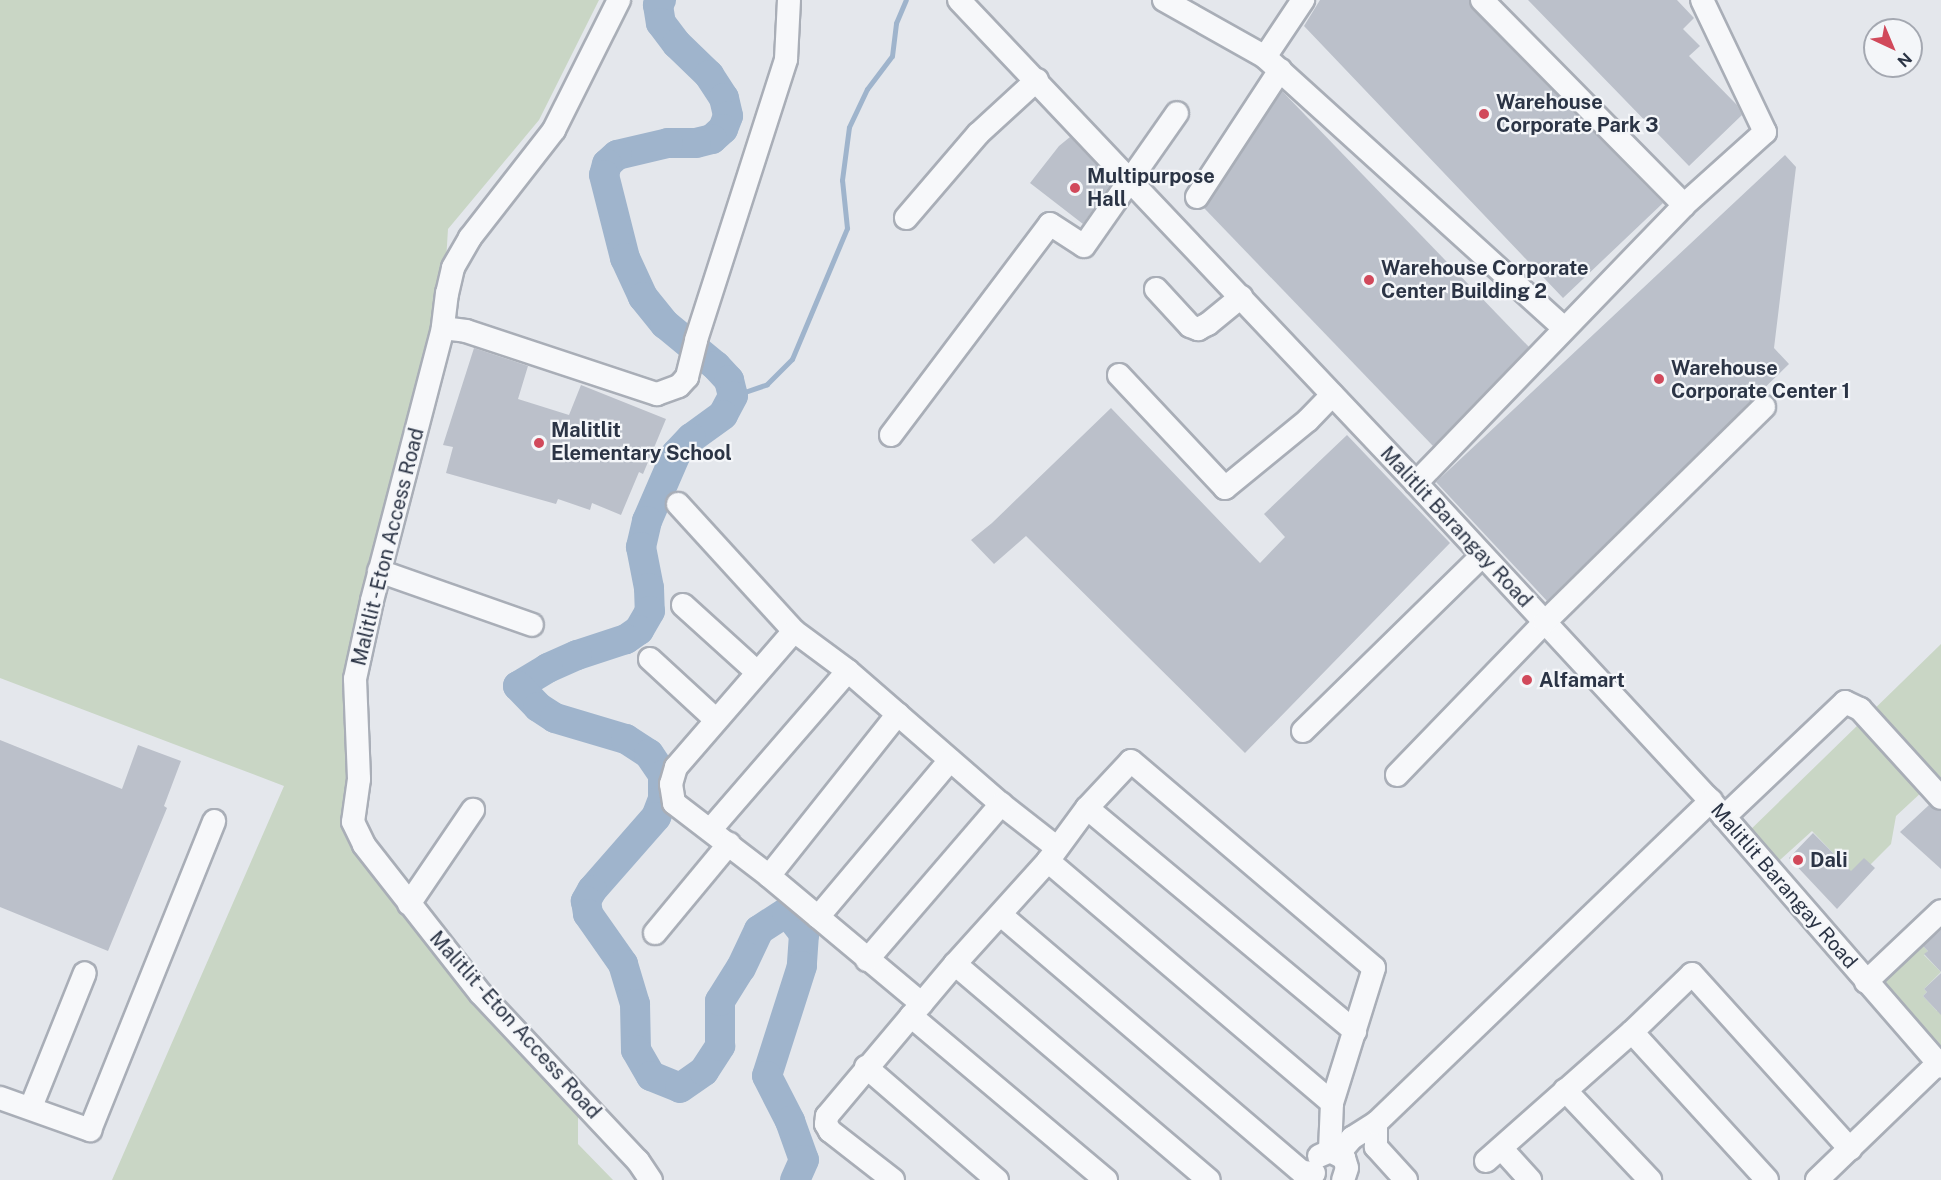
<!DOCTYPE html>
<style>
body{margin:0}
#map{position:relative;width:1941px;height:1180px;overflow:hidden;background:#e4e7ec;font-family:"Public Sans",sans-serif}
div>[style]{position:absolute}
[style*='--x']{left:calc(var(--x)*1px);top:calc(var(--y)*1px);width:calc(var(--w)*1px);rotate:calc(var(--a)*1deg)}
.green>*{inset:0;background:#c9d6c5}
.stream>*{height:5px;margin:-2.5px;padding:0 2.5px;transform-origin:2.5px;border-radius:2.5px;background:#9fb4cc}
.river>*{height:30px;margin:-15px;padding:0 15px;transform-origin:15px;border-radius:15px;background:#9fb4cc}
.building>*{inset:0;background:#bbc0ca}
.roads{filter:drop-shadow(2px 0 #a9aeb7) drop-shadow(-2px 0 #a9aeb7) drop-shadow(0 2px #a9aeb7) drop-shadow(0 -2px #a9aeb7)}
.minor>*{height:22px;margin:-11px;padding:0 11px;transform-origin:11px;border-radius:11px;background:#f7f8fa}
.dots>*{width:16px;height:16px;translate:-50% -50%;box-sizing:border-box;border:3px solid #f4f6f9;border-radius:50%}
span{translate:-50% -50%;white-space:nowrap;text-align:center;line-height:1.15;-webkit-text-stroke:4.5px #f4f6f9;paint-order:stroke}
.poi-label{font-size:20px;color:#2b3445;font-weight:700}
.left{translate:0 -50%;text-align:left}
.street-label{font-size:20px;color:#2b3445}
.north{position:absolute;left:1863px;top:18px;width:60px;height:60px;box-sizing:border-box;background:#f4f6f9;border:2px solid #a4a8b1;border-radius:50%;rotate:136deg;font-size:16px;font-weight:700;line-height:24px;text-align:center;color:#2b3445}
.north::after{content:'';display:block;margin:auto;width:21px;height:27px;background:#d1495b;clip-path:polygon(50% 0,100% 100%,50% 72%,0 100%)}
</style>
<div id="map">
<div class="green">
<div style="clip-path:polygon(0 0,599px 0,539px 120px,448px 229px,444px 294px,367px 600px,357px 737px,344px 825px,373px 873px,418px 934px,578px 1113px,578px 1144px,613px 1180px,112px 1180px,284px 786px,0 678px)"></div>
<div style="clip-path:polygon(1941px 644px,1941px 782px,1937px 778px,1896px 816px,1891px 844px,1857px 878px,1812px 831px,1770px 869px,1744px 836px)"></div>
<div style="clip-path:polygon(1917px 940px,1928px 951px,1924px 955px,1941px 972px,1924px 989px,1927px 992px,1923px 996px,1937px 1011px,1941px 1009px,1941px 1058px,1879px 982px)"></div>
</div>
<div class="stream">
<div style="--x:733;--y:396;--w:36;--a:-19"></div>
<div style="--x:767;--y:384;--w:35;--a:-45"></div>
<div style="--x:792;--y:359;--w:142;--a:-67.2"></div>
<div style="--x:847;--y:228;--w:48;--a:-95.9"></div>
<div style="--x:842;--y:180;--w:53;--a:-82.5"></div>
<div style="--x:849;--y:127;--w:42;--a:-64.7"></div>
<div style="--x:867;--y:89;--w:41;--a:-52.9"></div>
<div style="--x:892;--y:56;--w:33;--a:-83"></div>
<div style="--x:896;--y:23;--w:25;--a:-67"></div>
</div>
<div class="river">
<div style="--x:661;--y:0;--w:6;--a:121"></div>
<div style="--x:658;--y:5;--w:18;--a:81"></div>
<div style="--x:661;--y:23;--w:26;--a:53"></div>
<div style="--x:677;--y:44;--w:45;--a:44.1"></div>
<div style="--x:709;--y:75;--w:27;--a:57"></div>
<div style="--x:724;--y:98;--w:18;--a:77"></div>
<div style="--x:728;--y:116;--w:14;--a:111"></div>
<div style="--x:723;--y:129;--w:15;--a:138"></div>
<div style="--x:712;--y:139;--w:16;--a:166"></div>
<div style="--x:696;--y:143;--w:28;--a:180"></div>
<div style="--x:668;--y:143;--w:52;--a:166.8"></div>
<div style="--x:617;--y:155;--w:13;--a:138"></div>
<div style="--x:607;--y:164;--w:11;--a:105"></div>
<div style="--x:604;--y:175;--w:86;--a:75.8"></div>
<div style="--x:625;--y:258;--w:43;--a:65.2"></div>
<div style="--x:643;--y:297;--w:35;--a:51"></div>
<div style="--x:665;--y:324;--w:66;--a:39.5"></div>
<div style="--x:716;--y:366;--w:19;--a:47"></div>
<div style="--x:729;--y:380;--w:16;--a:76"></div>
<div style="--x:733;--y:396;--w:21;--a:118"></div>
<div style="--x:723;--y:415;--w:39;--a:144"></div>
<div style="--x:691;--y:438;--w:22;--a:133"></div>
<div style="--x:676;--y:454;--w:73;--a:113.4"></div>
<div style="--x:647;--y:521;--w:27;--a:103"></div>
<div style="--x:641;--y:547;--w:42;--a:79"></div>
<div style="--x:649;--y:588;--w:23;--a:88"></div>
<div style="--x:650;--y:611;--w:22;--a:120"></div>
<div style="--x:639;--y:630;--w:16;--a:145"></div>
<div style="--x:626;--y:639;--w:52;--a:161.9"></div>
<div style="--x:577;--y:655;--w:32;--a:156"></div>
<div style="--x:548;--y:668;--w:35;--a:149"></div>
<div style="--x:518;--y:686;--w:29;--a:46"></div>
<div style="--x:538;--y:707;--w:20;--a:33"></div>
<div style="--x:555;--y:718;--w:74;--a:16.5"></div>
<div style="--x:626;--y:739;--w:27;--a:33"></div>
<div style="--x:649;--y:754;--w:25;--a:56"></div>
<div style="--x:663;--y:775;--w:24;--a:90"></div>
<div style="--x:663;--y:799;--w:19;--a:111"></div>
<div style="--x:656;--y:817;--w:97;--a:131.2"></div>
<div style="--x:592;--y:890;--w:13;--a:119"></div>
<div style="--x:586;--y:901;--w:13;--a:81"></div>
<div style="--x:588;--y:914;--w:61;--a:55"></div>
<div style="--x:623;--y:964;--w:42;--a:73.3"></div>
<div style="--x:635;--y:1004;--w:46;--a:88.8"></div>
<div style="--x:636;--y:1050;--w:30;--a:60"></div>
<div style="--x:651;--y:1076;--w:31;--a:22"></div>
<div style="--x:680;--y:1088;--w:29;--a:-35"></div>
<div style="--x:704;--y:1071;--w:30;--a:-57"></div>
<div style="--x:720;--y:1046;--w:45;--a:-90"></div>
<div style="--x:720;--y:1001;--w:39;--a:-58"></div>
<div style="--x:741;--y:968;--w:42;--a:-64.7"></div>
<div style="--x:759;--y:930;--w:33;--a:-33"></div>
<div style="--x:787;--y:912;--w:28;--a:52"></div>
<div style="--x:804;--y:934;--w:32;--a:94"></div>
<div style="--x:802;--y:966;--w:115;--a:107.7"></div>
<div style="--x:767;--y:1076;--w:51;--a:62.9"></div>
<div style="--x:790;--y:1121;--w:41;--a:70.3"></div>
<div style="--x:804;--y:1160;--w:22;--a:114"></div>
</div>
<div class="building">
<div style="clip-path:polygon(1320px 0,1469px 0,1472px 9px,1663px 203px,1563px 298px,1304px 26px)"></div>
<div style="clip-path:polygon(1528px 0,1677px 0,1694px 18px,1683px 29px,1700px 46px,1689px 56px,1737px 105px,1742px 115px,1689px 166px)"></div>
<div style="clip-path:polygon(1282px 91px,1529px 347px,1433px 446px,1204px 208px)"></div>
<div style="clip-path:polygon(1070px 137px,1107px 176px,1104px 180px,1110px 185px,1083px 224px,1030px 183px,1059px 146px)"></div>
<div style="clip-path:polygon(1785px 155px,1796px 167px,1774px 348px,1789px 364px,1547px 601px,1436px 482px)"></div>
<div style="clip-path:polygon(474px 348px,528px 366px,518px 399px,569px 415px,581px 385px,666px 419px,643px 474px,639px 472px,621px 515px,592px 503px,590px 510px,558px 499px,556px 504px,446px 473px,453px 447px,443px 445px)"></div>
<div style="clip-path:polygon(1111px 408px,1260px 563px,1285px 537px,1264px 514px,1347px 435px,1450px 543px,1245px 753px,1026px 536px,994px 564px,971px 540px,992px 523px)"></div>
<div style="clip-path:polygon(0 740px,122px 789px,138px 745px,181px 761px,164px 806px,167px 808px,108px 951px,0 907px)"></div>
<div style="clip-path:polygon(1929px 805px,1941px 811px,1941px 869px,1900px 832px)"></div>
<div style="clip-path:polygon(1813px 833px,1851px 871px,1864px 858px,1875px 868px,1837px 909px,1789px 858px)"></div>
<div style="clip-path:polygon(1941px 930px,1941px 972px,1924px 954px,1928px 951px,1923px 946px)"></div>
<div style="clip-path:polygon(1941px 973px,1941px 1015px,1923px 996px,1927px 992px,1924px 989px)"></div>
</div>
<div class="roads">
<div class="minor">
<div style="--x:619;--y:0;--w:145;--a:116.6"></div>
<div style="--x:554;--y:130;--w:137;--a:127.9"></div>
<div style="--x:470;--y:238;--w:34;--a:120"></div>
<div style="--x:453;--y:268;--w:26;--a:103"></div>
<div style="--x:447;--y:293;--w:35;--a:97"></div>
<div style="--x:443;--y:328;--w:282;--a:104.6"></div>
<div style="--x:372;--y:601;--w:80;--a:102.3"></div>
<div style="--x:355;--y:679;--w:100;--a:87.7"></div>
<div style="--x:359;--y:779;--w:43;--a:97.9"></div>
<div style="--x:353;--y:822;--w:25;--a:64"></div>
<div style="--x:364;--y:845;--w:189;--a:51.9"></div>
<div style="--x:481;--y:994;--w:229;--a:46.8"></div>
<div style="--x:638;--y:1161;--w:23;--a:56"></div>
<div style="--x:959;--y:0;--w:665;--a:46.58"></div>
<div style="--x:1416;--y:483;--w:428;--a:47.2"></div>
<div style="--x:1707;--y:797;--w:357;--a:49"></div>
<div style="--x:1164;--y:0;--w:116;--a:29.4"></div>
<div style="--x:1265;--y:57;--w:69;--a:-56.3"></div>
<div style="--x:1482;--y:0;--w:288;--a:45.4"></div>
<div style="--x:1265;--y:57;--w:404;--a:42.2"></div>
<div style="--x:1197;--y:197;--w:152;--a:-56.8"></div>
<div style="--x:906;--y:218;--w:111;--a:-49.4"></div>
<div style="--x:978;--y:134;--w:80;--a:-42.5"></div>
<div style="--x:1156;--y:289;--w:50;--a:47.4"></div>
<div style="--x:1190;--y:326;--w:9;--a:21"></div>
<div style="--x:1198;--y:329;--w:11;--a:-27"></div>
<div style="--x:1208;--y:324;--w:43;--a:-39.3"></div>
<div style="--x:443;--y:328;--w:23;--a:7"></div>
<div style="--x:466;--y:331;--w:201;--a:18.3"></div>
<div style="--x:657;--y:394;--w:23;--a:-20"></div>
<div style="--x:679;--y:386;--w:12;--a:-48"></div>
<div style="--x:687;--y:377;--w:38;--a:-76"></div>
<div style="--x:696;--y:340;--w:295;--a:-72.2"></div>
<div style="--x:786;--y:59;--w:59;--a:-87.1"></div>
<div style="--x:1119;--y:375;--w:155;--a:46.8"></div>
<div style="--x:1225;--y:488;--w:107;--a:-39.3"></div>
<div style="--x:1308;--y:420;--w:35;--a:-46"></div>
<div style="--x:891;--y:435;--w:264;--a:-53"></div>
<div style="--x:1050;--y:224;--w:40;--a:32.9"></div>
<div style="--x:1084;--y:246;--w:162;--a:-55"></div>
<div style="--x:1416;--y:483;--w:386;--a:-46"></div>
<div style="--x:1684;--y:205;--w:109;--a:-42"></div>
<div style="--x:1765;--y:132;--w:146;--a:-115.5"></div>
<div style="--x:678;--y:504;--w:172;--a:47.6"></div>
<div style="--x:794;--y:631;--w:67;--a:36.5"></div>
<div style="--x:848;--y:671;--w:203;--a:41"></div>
<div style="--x:1001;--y:804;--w:70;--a:38"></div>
<div style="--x:379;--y:571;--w:162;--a:19.4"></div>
<div style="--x:683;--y:605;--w:100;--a:42.2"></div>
<div style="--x:794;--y:631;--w:180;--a:130.9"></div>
<div style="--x:676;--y:767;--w:18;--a:106"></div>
<div style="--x:671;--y:784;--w:19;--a:81"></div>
<div style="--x:674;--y:803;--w:120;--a:37.5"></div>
<div style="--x:769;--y:876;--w:199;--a:39.9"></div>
<div style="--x:650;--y:659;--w:88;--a:42.7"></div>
<div style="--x:1303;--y:731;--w:250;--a:-44.4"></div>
<div style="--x:1397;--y:775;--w:213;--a:-46"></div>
<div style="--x:1545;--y:622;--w:307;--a:-44.5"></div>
<div style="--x:1087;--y:808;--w:349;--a:39.8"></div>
<div style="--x:1724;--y:817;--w:167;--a:-43.5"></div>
<div style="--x:1845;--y:702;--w:17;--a:25"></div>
<div style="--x:1860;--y:709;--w:120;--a:47.7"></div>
<div style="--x:711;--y:829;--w:209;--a:-49.1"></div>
<div style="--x:1048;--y:861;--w:373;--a:40.4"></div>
<div style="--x:769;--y:876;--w:207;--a:-51.5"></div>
<div style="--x:409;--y:904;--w:114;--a:-55.8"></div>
<div style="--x:1001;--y:915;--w:396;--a:40.5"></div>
<div style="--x:1302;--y:1172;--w:12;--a:5"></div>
<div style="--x:818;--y:917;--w:205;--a:-49.9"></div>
<div style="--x:655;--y:933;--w:116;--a:-50.3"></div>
<div style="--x:867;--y:960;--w:206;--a:-49.3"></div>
<div style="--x:955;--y:964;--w:333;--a:40.4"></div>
<div style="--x:1866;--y:982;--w:103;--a:-43.4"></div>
<div style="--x:911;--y:1016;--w:255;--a:40.1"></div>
<div style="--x:1632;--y:1032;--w:200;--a:47.6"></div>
<div style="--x:866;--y:1067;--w:173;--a:40.8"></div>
<div style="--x:1565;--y:1090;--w:124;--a:46.6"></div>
<div style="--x:0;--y:1098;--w:96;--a:19.6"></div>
<div style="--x:90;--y:1130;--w:333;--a:-68.1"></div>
<div style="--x:31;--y:1107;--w:144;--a:-68.1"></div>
<div style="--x:1502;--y:1149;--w:42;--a:47.9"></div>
<div style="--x:1339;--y:1153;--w:20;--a:-49"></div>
<div style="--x:1352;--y:1138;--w:28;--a:-32"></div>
<div style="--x:1319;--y:1156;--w:12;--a:-24"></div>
<div style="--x:1330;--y:1151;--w:16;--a:27"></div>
<div style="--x:1344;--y:1158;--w:10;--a:73"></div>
<div style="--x:1347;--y:1168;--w:13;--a:108"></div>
<div style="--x:1486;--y:1161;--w:195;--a:-41.5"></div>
<div style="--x:1632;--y:1032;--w:83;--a:-44"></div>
<div style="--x:1692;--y:974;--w:236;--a:47.9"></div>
<div style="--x:893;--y:1180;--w:80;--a:-142.1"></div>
<div style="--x:830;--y:1131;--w:8;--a:-120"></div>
<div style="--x:826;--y:1124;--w:8;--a:-83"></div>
<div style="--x:827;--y:1116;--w:199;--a:-49.9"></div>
<div style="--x:955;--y:964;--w:139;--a:-47.9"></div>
<div style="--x:1048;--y:861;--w:66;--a:-53.7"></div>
<div style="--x:1087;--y:808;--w:64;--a:-46.9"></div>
<div style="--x:1131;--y:761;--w:319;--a:40.4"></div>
<div style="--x:1374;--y:968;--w:141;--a:107.3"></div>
<div style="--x:1332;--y:1103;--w:48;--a:92.4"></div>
<div style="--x:1406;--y:1180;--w:45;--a:-132.3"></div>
<div style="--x:1376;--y:1147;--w:24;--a:-90"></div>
<div style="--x:1376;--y:1123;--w:465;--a:-43.9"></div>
<div style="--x:1817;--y:1180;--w:168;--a:-44"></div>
</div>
</div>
<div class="dots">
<div style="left:1484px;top:114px;background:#d1495b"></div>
<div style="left:1075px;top:188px;background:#d1495b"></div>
<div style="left:1369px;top:280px;background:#d1495b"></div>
<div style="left:1659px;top:379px;background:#d1495b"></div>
<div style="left:539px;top:443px;background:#d1495b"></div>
<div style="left:1527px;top:680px;background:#d1495b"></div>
<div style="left:1798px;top:860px;background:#d1495b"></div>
</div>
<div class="poi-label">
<span class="left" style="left:1496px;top:114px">Warehouse<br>Corporate Park 3</span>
<span class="left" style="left:1087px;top:188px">Multipurpose<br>Hall</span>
<span class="left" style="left:1381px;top:280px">Warehouse Corporate<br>Center Building 2</span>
<span class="left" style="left:1671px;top:380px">Warehouse<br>Corporate Center 1</span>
<span class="left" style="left:551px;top:442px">Malitlit<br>Elementary School</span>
<span class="left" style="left:1539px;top:680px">Alfamart</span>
<span class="left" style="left:1810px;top:860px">Dali</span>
</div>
<div class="street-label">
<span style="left:1456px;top:527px;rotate:47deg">Malitlit Barangay Road</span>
<span style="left:388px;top:547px;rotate:-76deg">Malitlit - Eton Access Road</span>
<span style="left:1784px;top:886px;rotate:49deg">Malitlit Barangay Road</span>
<span style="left:515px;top:1025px;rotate:48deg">Malitlit - Eton Access Road</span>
</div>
<div class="north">N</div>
</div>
